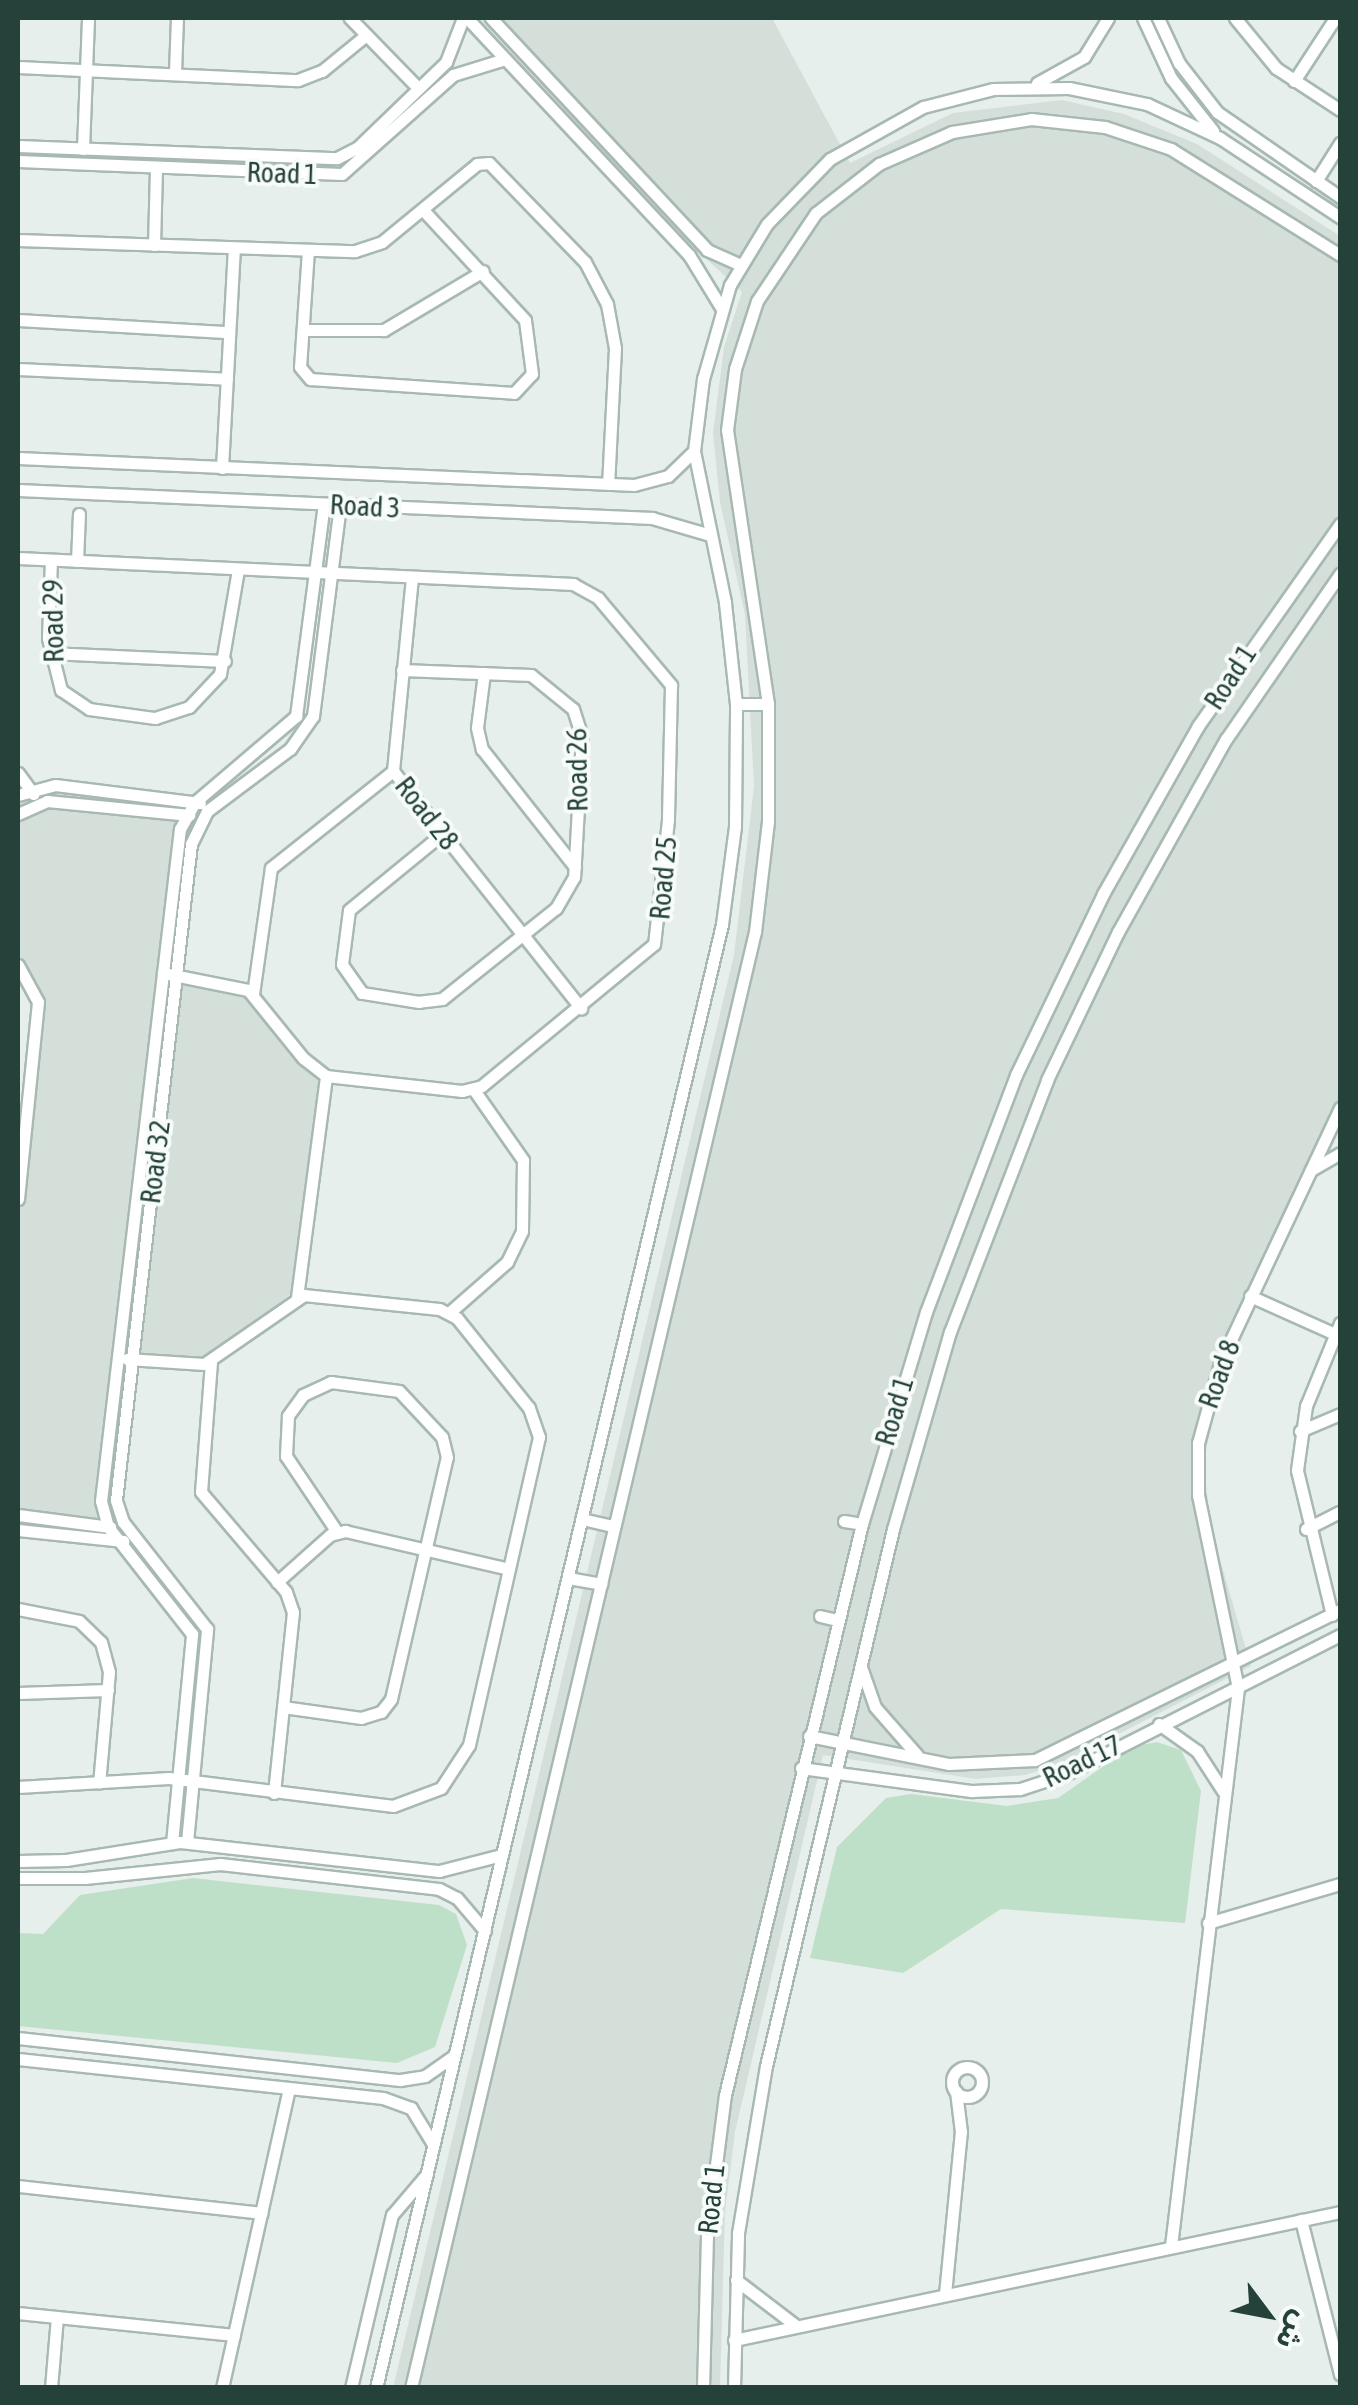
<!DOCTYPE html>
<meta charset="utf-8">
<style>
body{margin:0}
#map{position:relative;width:1358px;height:2405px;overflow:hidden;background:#e6efeb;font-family:"Asap Condensed","Noto Sans Arabic",sans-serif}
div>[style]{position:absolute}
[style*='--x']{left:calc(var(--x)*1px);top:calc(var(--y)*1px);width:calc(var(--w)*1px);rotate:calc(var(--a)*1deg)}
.built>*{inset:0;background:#d4dfda}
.green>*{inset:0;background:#bfe0c8}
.roads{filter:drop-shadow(2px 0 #a8b8b2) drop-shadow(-2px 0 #a8b8b2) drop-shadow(0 2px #a8b8b2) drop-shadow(0 -2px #a8b8b2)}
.street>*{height:11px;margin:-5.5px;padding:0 5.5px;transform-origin:5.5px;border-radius:5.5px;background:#fff}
.street>.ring{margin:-5.5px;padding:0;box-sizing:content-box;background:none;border:11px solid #fff;border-radius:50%}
span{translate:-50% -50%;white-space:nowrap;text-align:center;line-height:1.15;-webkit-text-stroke:8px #f7fbf9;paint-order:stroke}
.street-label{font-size:28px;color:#24423a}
.frame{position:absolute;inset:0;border:20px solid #24423a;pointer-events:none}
.north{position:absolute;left:1218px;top:2265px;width:100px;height:100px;-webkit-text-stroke:8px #f7fbf9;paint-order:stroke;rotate:122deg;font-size:28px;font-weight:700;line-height:40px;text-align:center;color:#24423a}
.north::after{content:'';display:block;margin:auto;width:35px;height:45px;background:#24423a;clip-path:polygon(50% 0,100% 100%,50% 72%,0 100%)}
</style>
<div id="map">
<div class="built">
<div style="clip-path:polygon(480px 18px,772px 18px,850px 163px,953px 113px,1062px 100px,1124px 114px,1197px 144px,1340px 236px,1340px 1124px,1218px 1389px,1204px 1462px,1210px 1525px,1251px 1666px,1058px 1765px,1025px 1775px,976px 1779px,823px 1755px,735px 2132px,725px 2212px,720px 2387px,393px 2388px,734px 955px,754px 786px,745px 615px,720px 502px,713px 433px,724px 347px,742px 292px,669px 224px)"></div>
<div style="clip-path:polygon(18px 782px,28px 796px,56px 791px,198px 810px,184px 845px,169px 979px,246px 994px,320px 1078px,291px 1294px,204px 1362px,126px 1356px,109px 1500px,121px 1535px,18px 1522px,18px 1229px,42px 1002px,38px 984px,18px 959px)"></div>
</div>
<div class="green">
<div style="clip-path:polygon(1157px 1742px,1181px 1750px,1201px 1791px,1185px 1923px,1001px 1909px,903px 1973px,810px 1958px,837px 1847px,886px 1798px,911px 1794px,1007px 1806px,1058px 1798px,1131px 1747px)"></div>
<div style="clip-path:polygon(193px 1878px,439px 1905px,456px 1914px,467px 1945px,435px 2047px,397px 2063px,18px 2026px,18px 1933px,43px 1934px,80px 1895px)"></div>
</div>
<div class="roads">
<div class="street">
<div style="--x:350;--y:18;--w:98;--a:45.8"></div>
<div style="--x:467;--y:18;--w:325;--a:46.9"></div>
<div style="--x:689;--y:255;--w:63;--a:58.6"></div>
<div style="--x:491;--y:18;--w:317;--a:47"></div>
<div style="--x:707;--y:250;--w:37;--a:24"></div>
<div style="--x:1143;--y:18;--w:66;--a:65"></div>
<div style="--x:1171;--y:78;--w:68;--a:51.6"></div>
<div style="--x:1158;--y:18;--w:50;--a:65"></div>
<div style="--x:1179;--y:63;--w:62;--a:52.2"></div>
<div style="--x:1217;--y:112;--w:150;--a:34.6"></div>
<div style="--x:1235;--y:18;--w:65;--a:50.6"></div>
<div style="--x:1276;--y:68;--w:77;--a:33.3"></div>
<div style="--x:18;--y:67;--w:280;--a:2.7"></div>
<div style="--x:298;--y:80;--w:26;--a:-21"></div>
<div style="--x:322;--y:71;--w:57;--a:-39.3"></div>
<div style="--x:175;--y:72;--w:54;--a:-87.9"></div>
<div style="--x:1294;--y:81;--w:75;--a:-56.9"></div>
<div style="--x:1037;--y:83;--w:54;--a:-29"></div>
<div style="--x:1084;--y:57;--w:46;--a:-58.4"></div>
<div style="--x:18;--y:146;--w:319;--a:2.2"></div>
<div style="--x:337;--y:158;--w:22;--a:-27"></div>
<div style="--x:357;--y:148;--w:124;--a:-44"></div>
<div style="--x:446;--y:62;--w:47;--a:-68.9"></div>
<div style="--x:83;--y:149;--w:131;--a:-87.8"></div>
<div style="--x:18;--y:161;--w:324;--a:2.3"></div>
<div style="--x:342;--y:174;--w:149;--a:-41.7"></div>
<div style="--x:453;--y:75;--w:54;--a:-17.1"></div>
<div style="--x:1316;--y:181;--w:45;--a:-57.7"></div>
<div style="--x:18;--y:240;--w:337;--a:1.9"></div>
<div style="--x:355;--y:251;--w:28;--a:-18"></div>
<div style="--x:382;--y:242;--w:123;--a:-39.4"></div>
<div style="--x:477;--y:164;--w:12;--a:-5"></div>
<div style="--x:489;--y:163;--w:138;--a:45.9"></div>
<div style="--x:585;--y:262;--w:47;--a:62.4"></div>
<div style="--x:607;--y:304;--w:45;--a:79.7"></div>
<div style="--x:615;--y:348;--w:136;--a:92.9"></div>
<div style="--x:154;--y:245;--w:77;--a:-88.5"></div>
<div style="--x:308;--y:250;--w:117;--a:93.9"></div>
<div style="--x:300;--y:367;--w:16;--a:50"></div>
<div style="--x:310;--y:379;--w:204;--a:3.9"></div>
<div style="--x:514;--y:393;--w:26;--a:-47"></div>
<div style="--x:532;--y:374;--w:54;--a:-97.4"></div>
<div style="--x:525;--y:320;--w:147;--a:-132.8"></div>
<div style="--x:18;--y:320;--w:211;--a:3.3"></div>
<div style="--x:303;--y:330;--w:81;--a:0"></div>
<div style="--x:384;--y:330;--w:115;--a:-30.8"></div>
<div style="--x:18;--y:369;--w:209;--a:2.7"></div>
<div style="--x:18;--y:458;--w:617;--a:2.51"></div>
<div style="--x:634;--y:485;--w:35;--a:-15"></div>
<div style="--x:668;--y:476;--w:36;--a:-44"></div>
<div style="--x:222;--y:468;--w:220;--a:-86.9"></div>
<div style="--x:18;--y:490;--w:635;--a:2.53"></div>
<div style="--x:652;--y:518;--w:60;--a:16.3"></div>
<div style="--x:18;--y:558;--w:556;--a:2.68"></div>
<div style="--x:573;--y:584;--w:29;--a:29"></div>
<div style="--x:598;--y:598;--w:114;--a:50"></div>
<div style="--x:671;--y:685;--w:135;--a:91.3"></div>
<div style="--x:668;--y:820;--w:125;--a:96.4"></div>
<div style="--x:654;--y:944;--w:223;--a:140.5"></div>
<div style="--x:482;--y:1086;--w:21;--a:166"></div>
<div style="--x:462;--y:1091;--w:137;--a:-173.7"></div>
<div style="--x:326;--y:1076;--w:29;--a:-142"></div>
<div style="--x:303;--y:1058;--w:87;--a:-129"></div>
<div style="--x:248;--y:990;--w:87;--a:-168.7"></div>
<div style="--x:51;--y:560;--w:78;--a:92.2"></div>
<div style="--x:48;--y:638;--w:54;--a:76"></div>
<div style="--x:61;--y:690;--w:34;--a:34"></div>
<div style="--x:89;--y:709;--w:67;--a:7.8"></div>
<div style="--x:155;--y:718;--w:36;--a:-18"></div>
<div style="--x:189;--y:707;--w:45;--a:-46.8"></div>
<div style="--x:220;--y:674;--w:106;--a:-80.2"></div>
<div style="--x:77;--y:561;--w:47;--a:-87.6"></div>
<div style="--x:412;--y:577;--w:195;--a:95.6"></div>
<div style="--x:393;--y:771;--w:303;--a:51.6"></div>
<div style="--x:49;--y:653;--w:176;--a:2.6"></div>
<div style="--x:402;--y:670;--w:129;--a:2.2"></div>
<div style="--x:531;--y:675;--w:54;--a:39"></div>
<div style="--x:573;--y:709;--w:28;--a:72"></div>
<div style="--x:582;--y:736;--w:141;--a:93.2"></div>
<div style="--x:574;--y:877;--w:36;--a:120"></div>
<div style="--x:556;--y:908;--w:146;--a:141.4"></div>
<div style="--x:442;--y:999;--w:23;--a:173"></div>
<div style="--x:419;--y:1002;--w:58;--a:-171"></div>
<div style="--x:362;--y:993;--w:35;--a:-125"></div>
<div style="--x:342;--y:964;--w:54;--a:-82.6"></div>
<div style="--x:349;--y:910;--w:120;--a:-39.3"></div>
<div style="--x:484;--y:673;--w:55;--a:97.3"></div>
<div style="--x:477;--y:728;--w:22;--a:77"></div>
<div style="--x:482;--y:749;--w:150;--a:51.8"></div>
<div style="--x:736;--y:704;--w:32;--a:0"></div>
<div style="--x:18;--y:773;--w:26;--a:54"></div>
<div style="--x:18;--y:795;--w:38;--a:-15"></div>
<div style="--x:55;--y:785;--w:146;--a:7.1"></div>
<div style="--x:18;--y:814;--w:32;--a:-24"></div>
<div style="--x:47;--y:801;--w:143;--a:5.6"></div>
<div style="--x:18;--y:965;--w:42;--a:61.6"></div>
<div style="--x:38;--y:1002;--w:198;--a:95.8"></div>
<div style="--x:253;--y:994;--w:127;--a:-81.9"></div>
<div style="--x:271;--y:868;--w:156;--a:-38.5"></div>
<div style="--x:1311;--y:1170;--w:34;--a:-30"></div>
<div style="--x:1250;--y:1296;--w:93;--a:24.1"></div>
<div style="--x:297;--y:1297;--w:223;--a:-82.5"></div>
<div style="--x:450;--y:1312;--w:76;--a:-41.3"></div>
<div style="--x:507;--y:1262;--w:34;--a:-64"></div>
<div style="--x:522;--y:1231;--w:71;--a:-89.2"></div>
<div style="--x:523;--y:1160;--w:85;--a:-125"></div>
<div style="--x:211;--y:1362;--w:130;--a:94.4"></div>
<div style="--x:201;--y:1492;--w:131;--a:49.6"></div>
<div style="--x:286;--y:1592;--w:21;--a:71"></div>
<div style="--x:293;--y:1612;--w:182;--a:96"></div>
<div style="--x:1300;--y:1431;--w:43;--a:-23"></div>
<div style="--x:18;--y:1515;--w:93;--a:7.4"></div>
<div style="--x:582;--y:1519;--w:32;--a:13"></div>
<div style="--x:844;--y:1521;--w:18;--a:9"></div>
<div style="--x:1306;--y:1529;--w:38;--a:-27"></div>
<div style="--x:18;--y:1530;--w:106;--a:6"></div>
<div style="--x:568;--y:1578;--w:34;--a:10"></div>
<div style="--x:277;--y:1582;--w:71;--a:-41.6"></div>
<div style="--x:330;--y:1535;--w:16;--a:-15"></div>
<div style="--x:345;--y:1531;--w:168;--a:13"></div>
<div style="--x:18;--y:1609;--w:62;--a:11.1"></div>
<div style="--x:79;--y:1621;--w:30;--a:44"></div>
<div style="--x:101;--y:1642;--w:31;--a:75"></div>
<div style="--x:109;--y:1672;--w:111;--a:95.1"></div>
<div style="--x:1332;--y:1615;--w:149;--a:-103.6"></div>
<div style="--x:1297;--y:1470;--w:65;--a:-82"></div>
<div style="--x:1306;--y:1406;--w:90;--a:-67.7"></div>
<div style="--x:820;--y:1616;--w:18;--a:13"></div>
<div style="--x:861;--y:1667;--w:42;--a:70.7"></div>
<div style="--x:875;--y:1707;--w:64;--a:48.8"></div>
<div style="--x:18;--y:1693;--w:90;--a:-1.9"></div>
<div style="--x:283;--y:1707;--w:79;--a:8"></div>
<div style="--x:361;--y:1718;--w:21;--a:-17"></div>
<div style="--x:381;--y:1712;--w:16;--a:-52"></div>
<div style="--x:391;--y:1699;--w:248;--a:-77"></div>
<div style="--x:447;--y:1457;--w:21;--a:-104"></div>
<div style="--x:442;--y:1437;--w:63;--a:-133.1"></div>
<div style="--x:399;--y:1391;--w:69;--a:-172.5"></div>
<div style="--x:331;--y:1382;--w:31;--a:155"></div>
<div style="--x:303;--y:1395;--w:26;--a:126"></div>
<div style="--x:288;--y:1416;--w:40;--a:92.9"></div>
<div style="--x:286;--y:1456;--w:92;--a:56.1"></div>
<div style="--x:1159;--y:1724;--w:47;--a:35.4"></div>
<div style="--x:1197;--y:1751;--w:48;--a:57"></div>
<div style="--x:809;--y:1736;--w:143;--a:11.3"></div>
<div style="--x:949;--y:1764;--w:86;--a:-2.7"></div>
<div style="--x:1035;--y:1760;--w:340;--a:-26.2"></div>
<div style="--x:801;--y:1768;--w:173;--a:7.7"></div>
<div style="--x:972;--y:1791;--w:48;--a:-2.4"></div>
<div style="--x:1020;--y:1789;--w:48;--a:-18.1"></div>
<div style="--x:1066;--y:1774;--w:307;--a:-26.9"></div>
<div style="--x:18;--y:1787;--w:151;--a:-3.4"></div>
<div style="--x:169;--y:1778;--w:226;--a:7.1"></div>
<div style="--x:393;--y:1806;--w:51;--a:-20.6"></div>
<div style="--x:441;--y:1788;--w:51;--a:-56.9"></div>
<div style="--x:469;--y:1745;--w:316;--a:-77.2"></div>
<div style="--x:539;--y:1437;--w:31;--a:-109"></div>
<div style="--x:529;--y:1408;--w:115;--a:-128.7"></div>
<div style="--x:457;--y:1318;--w:20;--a:-153"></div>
<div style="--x:439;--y:1309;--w:136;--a:-174.1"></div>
<div style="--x:304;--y:1295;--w:121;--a:145.4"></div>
<div style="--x:204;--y:1364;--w:77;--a:-176.3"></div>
<div style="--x:187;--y:1842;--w:214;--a:-84.6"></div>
<div style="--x:207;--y:1629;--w:136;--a:-128.1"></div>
<div style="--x:123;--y:1522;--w:23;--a:-108"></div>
<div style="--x:116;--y:1500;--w:660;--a:-83.48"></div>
<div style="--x:191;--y:844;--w:37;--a:-64"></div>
<div style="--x:207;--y:811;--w:104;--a:-36.8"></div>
<div style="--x:290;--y:749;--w:40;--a:-55.1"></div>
<div style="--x:313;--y:716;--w:214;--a:-82.7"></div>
<div style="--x:172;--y:1843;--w:210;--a:-84.5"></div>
<div style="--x:192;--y:1634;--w:136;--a:-128.1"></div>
<div style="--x:108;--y:1527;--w:27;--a:-105"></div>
<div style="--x:101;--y:1501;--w:677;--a:-83.3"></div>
<div style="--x:180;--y:829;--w:31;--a:-61"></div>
<div style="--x:195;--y:802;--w:133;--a:-40.4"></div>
<div style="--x:296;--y:716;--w:214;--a:-82.5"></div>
<div style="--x:18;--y:1861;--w:48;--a:-1.2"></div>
<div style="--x:66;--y:1860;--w:115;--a:-9"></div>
<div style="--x:180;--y:1842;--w:261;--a:6.4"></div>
<div style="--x:439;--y:1871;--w:65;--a:-14.3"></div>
<div style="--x:18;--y:1878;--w:67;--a:0"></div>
<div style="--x:85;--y:1878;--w:136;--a:-5.9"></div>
<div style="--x:220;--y:1864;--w:220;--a:6.5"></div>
<div style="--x:439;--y:1889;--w:20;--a:27"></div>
<div style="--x:457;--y:1898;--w:43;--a:49.7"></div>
<div style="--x:1208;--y:1923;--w:138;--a:-16.5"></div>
<div style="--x:18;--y:2038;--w:384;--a:6.3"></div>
<div style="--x:400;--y:2080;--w:25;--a:-9"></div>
<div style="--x:425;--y:2076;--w:33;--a:-35"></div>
<div style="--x:18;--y:2059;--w:367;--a:6.1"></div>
<div style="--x:383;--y:2098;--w:30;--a:20"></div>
<div style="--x:411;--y:2108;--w:42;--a:58.6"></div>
<div class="ring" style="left:952px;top:2067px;width:19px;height:19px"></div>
<div style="--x:18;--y:2186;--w:245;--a:6.3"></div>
<div style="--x:1301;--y:2220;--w:159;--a:75.8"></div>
<div style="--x:1171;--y:2246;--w:562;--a:-83.15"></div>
<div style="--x:1238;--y:1688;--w:197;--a:-101.7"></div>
<div style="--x:1198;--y:1495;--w:52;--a:-90"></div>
<div style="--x:1198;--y:1443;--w:83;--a:-74.6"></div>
<div style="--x:1220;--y:1363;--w:282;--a:-64.8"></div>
<div style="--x:736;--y:2280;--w:74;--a:37.3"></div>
<div style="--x:945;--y:2294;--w:163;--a:-84.4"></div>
<div style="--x:961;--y:2132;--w:41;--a:-97"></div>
<div style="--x:18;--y:2313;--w:217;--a:5.8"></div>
<div style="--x:734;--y:2340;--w:619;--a:-11.93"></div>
<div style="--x:51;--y:2388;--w:71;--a:-85.2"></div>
<div style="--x:222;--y:2388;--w:307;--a:-77.4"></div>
<div style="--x:351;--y:2388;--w:178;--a:-76.7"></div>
<div style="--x:392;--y:2215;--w:54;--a:-49.5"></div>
<div style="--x:376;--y:2388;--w:1504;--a:-76.7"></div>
<div style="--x:722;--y:924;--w:98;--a:-82.4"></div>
<div style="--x:735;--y:827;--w:123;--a:-89.5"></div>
<div style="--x:736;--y:704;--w:103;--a:-96.2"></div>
<div style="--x:725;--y:602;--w:154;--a:-101.6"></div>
<div style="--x:694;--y:451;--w:73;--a:-82.9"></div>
<div style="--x:703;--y:379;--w:98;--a:-74"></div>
<div style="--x:730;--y:285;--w:71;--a:-58.8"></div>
<div style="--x:767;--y:224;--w:91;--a:-45.9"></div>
<div style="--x:830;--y:159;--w:107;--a:-29.2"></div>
<div style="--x:923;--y:107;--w:72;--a:-14.4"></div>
<div style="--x:993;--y:89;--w:76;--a:-0.8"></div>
<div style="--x:1069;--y:88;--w:80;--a:11.6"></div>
<div style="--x:1147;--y:104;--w:81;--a:25"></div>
<div style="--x:1220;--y:138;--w:144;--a:33.4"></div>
<div style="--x:411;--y:2388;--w:1496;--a:-76.71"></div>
<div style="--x:755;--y:932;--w:112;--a:-83.3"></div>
<div style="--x:768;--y:821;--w:117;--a:-90"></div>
<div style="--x:768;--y:704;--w:277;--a:-98.5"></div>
<div style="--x:727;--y:430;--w:62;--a:-82.5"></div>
<div style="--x:735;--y:369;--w:71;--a:-72.1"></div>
<div style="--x:757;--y:301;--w:106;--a:-56.2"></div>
<div style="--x:816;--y:213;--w:80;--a:-37.9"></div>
<div style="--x:879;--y:164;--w:80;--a:-23.7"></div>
<div style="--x:952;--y:132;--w:80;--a:-9.3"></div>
<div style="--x:1031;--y:119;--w:74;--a:6.2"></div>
<div style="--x:1105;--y:127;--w:70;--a:18.4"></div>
<div style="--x:1171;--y:149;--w:199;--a:32.1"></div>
<div style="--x:703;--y:2388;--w:153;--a:-88.5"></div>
<div style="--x:707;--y:2235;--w:141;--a:-82.7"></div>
<div style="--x:725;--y:2095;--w:587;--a:-76.51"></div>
<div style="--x:862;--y:1524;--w:221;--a:-73.2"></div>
<div style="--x:926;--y:1312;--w:254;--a:-69.2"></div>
<div style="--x:1016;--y:1075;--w:201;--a:-64.3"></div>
<div style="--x:1103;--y:894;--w:193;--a:-60.5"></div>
<div style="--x:1198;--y:726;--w:247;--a:-54.9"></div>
<div style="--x:734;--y:2388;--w:155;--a:-88.5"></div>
<div style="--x:738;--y:2233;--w:169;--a:-80.5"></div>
<div style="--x:766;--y:2066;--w:552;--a:-76.69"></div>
<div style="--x:893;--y:1529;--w:205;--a:-73.9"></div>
<div style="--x:950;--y:1332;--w:270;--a:-68.9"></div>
<div style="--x:1047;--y:1080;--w:164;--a:-64.4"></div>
<div style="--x:1118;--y:932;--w:221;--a:-60.8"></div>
<div style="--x:1226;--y:739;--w:201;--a:-55.4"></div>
</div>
</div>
<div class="street-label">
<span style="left:282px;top:173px;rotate:2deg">Road 1</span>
<span style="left:365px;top:506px;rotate:3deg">Road 3</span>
<span style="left:53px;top:621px;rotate:-91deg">Road 29</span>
<span style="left:1230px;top:677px;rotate:-57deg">Road 1</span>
<span style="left:577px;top:770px;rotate:-91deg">Road 26</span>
<span style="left:427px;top:813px;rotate:52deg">Road 28</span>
<span style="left:663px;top:878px;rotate:-85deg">Road 25</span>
<span style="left:155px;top:1162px;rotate:-83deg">Road 32</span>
<span style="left:1219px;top:1374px;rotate:-70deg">Road 8</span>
<span style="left:894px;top:1411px;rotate:-73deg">Road 1</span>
<span style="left:1082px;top:1761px;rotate:-26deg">Road 17</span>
<span style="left:711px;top:2199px;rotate:-84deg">Road 1</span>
</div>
<div class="frame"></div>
<div class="north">ش</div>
</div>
